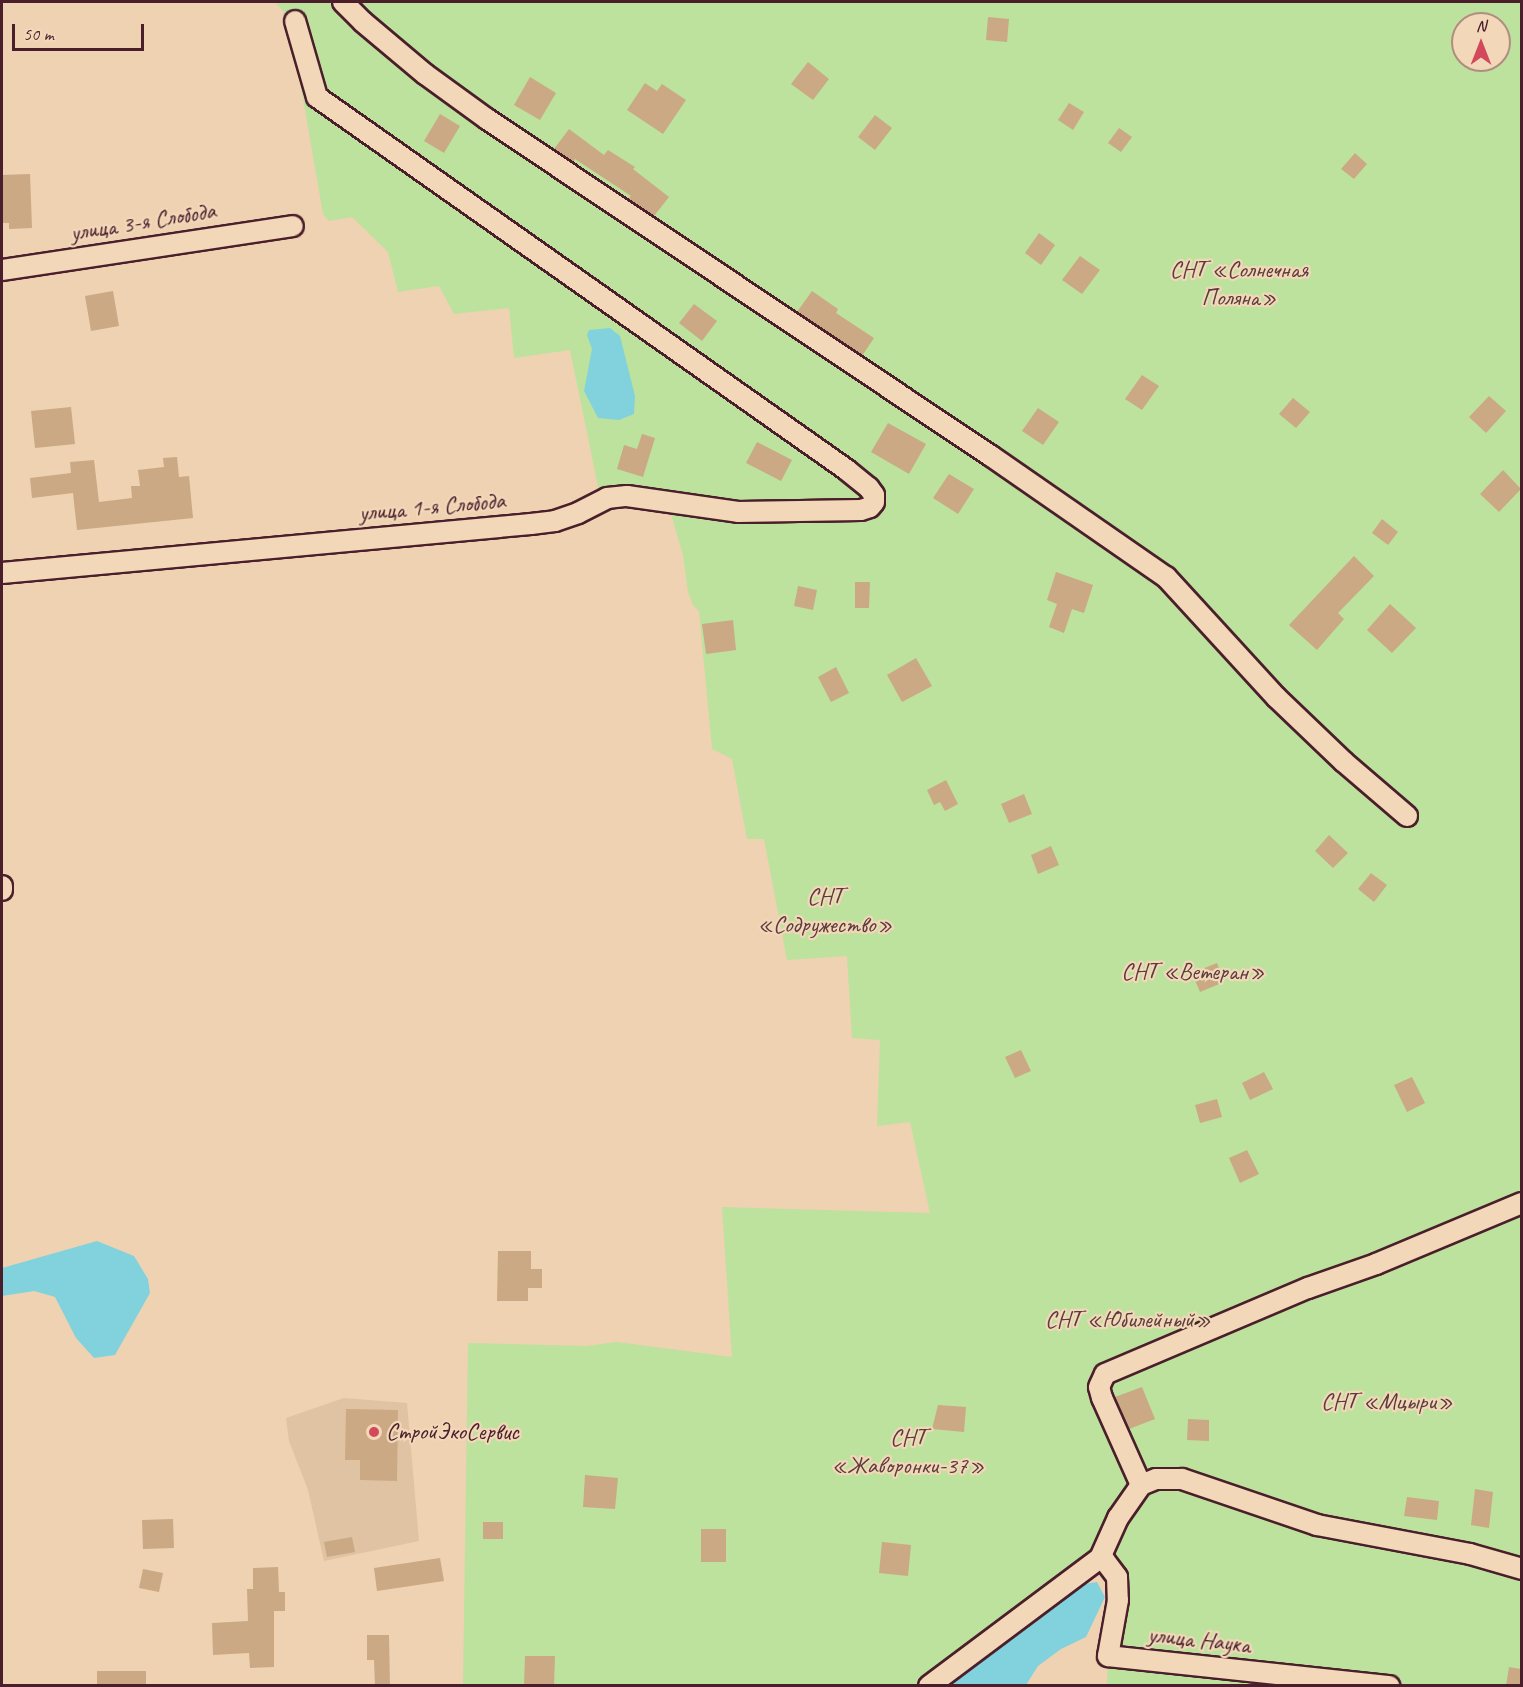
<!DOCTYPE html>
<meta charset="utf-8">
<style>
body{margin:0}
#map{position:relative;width:1523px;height:1687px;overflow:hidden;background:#eed2b1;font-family:Caveat,sans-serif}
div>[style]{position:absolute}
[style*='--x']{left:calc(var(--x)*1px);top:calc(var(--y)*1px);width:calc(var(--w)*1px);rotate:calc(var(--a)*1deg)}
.built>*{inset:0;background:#e0c3a2}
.green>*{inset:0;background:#bde29d}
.water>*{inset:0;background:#81d2dc}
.building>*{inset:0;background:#caa984}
.roads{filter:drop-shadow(2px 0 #4a1f2b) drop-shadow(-2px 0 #4a1f2b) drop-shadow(0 2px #4a1f2b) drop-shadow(0 -2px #4a1f2b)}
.street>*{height:20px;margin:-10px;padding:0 10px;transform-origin:10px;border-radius:10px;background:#f2d7b9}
.dots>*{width:16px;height:16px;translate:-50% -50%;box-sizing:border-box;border:3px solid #f2d7b9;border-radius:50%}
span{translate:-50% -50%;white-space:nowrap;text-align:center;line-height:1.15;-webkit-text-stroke:4.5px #f2d7b9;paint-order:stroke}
.street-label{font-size:24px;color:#4a1f2b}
.park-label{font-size:24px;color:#5b3c3c}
.poi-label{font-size:24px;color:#4a1f2b}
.left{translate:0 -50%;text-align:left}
.frame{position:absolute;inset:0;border:3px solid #4a1f2b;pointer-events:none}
.north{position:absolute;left:1451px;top:12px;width:60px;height:60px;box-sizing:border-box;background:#f2d7b9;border:2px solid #af8d80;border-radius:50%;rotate:0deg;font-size:16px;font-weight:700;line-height:24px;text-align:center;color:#4a1f2b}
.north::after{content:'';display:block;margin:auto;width:21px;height:27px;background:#d1495b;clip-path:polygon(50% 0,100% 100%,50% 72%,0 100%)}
.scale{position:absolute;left:12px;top:24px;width:132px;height:27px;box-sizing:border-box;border:3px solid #4a1f2b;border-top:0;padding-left:8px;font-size:18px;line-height:21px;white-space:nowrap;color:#4a1f2b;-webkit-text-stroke:4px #f2d7b9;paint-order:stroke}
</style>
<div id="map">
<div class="built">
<div style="clip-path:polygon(344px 1398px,407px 1403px,419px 1541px,324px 1561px,308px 1490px,289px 1441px,286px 1418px)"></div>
</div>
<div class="green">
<div style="clip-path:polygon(evenodd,275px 2px,1521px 2px,1521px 1685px,1107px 1685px,1108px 1656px,1118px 1600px,1105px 1561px,929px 1685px,463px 1685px,468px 1343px,586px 1346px,617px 1342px,732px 1357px,722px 1207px,930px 1213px,910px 1122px,877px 1126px,880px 1040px,852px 1038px,847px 956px,787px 960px,764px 839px,747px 839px,732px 759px,712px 749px,699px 611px,693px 605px,688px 592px,683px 555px,668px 504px,601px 501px,570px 350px,514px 358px,509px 308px,454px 314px,439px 286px,398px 292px,388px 252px,352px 217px,329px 221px,323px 214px,289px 18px,275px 2px,1463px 24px,1499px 24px,1499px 60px,1463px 60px,1463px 24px)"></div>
</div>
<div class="water">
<div style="clip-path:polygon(610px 328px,620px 336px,635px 396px,634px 414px,619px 420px,598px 418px,584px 391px,592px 349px,587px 335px,589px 330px)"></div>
<div style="clip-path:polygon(97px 1241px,134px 1256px,148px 1279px,150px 1293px,115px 1355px,94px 1358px,76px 1338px,55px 1297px,34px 1291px,2px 1296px,2px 1268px)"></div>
<div style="clip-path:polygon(1097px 1582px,1105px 1597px,1086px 1637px,1061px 1649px,1038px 1666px,1026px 1685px,951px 1685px,1084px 1584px)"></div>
</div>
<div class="building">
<div style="clip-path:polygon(988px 17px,1009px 19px,1007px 42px,986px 40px)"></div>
<div style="clip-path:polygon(808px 62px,829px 79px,813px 100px,791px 84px)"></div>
<div style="clip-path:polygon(530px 77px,556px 93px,540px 120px,514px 105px)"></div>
<div style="clip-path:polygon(645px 83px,657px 91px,662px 84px,686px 100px,663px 134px,627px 110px)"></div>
<div style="clip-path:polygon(1069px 103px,1084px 112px,1073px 130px,1058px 120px)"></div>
<div style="clip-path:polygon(440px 114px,460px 126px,444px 153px,424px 141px)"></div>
<div style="clip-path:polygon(875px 115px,892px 128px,875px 150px,858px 137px)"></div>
<div style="clip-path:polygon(1119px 128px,1132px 137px,1121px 152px,1108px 143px)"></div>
<div style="clip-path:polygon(569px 129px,604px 155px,608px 150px,635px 167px,633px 169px,669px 197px,654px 216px,628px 199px,631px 196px,575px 159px,573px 162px,554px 149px)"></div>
<div style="clip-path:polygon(1355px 153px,1367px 164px,1354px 179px,1341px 169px)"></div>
<div style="clip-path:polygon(30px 174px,32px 228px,9px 229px,9px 223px,2px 223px,2px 175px)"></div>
<div style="clip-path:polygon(1039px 233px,1055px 245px,1041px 265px,1025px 253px)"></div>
<div style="clip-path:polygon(1080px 256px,1100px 270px,1082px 294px,1062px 280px)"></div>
<div style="clip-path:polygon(113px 291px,119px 326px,91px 331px,85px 296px)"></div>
<div style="clip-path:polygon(812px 291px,838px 309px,836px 313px,874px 338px,862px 356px,797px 312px)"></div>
<div style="clip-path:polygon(694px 304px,717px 321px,702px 341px,679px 323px)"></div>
<div style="clip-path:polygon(1142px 375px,1159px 386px,1142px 410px,1125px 399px)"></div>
<div style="clip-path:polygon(1489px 396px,1506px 411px,1486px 433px,1469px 417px)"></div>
<div style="clip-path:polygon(1293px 398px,1310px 412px,1296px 428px,1279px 414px)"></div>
<div style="clip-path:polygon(71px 407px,75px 444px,35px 448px,31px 411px)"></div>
<div style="clip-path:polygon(1038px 408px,1059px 422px,1043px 445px,1022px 431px)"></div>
<div style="clip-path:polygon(888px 423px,926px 444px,909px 474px,871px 452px)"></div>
<div style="clip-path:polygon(642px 434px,655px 438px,643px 477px,617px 469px,624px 445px,637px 449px)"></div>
<div style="clip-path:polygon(757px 442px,792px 460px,781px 481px,746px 463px)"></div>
<div style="clip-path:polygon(177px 457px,179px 477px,189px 476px,193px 518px,77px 530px,73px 493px,32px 498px,30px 478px,71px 473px,70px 462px,94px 460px,99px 502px,132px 498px,131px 486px,140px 486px,138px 470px,164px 467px,163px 458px)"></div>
<div style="clip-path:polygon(1503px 470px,1521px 489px,1499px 512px,1480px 494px)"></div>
<div style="clip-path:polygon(949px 474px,974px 489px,958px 514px,933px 498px)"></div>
<div style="clip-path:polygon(1382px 519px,1398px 532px,1388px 545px,1372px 533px)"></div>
<div style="clip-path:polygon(1354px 556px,1374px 576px,1338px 613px,1344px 619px,1317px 650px,1289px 625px)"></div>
<div style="clip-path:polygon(1056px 572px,1093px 585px,1084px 613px,1072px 609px,1064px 633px,1049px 627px,1057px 604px,1047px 600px)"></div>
<div style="clip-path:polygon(855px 582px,870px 582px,869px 608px,855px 608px)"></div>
<div style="clip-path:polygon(798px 586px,817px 590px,813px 610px,794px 606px)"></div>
<div style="clip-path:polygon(1390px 604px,1416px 628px,1392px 653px,1367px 630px)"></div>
<div style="clip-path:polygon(733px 620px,736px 650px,706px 654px,702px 624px)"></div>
<div style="clip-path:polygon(916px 658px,932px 686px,902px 702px,887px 675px)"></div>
<div style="clip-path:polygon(836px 667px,849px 693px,831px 702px,818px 677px)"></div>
<div style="clip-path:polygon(946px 780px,958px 804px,945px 811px,940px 802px,934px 805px,927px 790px)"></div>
<div style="clip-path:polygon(1024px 794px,1032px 814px,1009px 823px,1001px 804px)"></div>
<div style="clip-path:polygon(1329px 835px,1348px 853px,1333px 868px,1315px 851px)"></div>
<div style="clip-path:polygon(1051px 846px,1059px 865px,1038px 874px,1031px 855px)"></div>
<div style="clip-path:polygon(1371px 873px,1387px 885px,1374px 902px,1358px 889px)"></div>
<div style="clip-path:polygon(1217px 963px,1224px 982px,1200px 992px,1192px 973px)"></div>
<div style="clip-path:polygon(1021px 1050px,1031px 1071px,1015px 1078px,1005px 1057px)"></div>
<div style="clip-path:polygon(1264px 1072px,1273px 1089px,1250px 1100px,1242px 1083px)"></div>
<div style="clip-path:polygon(1412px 1077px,1425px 1103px,1407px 1112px,1394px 1085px)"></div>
<div style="clip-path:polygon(1217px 1099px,1222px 1117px,1200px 1123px,1195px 1105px)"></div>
<div style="clip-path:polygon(1247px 1150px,1259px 1174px,1240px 1183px,1229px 1158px)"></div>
<div style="clip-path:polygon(498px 1251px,531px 1251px,531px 1269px,542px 1269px,542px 1288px,528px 1288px,528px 1301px,497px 1301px)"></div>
<div style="clip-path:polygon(1142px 1387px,1155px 1419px,1129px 1429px,1115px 1397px)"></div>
<div style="clip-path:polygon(938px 1405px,966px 1407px,964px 1432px,932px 1429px)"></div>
<div style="clip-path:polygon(346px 1409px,398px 1410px,397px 1481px,360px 1480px,360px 1460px,345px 1460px)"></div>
<div style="clip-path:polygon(1188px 1419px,1209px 1420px,1209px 1441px,1187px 1440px)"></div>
<div style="clip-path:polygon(585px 1475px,618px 1478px,615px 1509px,583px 1507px)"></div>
<div style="clip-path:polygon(1475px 1489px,1493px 1492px,1489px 1528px,1471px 1525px)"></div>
<div style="clip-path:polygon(1407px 1497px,1439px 1501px,1437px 1520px,1404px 1516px)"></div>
<div style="clip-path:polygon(173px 1519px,174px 1548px,143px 1549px,142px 1520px)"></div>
<div style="clip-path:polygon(483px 1522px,503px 1522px,503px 1539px,483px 1539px)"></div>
<div style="clip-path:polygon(701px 1529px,726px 1529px,726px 1562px,701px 1562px)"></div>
<div style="clip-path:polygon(352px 1537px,355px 1552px,327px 1557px,324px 1542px)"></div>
<div style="clip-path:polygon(882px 1542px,911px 1545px,908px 1576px,879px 1573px)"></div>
<div style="clip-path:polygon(440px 1558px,444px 1581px,377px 1591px,374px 1568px)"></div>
<div style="clip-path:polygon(278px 1567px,279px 1592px,285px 1592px,285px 1611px,274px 1611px,274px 1667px,250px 1668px,249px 1653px,213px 1655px,212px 1623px,248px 1621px,247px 1589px,253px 1589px,253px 1568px)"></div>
<div style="clip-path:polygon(143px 1569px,163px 1573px,159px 1592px,139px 1588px)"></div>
<div style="clip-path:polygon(367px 1635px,389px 1635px,390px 1686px,375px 1686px,374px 1660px,367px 1660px)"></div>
<div style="clip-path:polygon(525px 1656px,555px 1656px,554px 1686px,524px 1686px)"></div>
<div style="clip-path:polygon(1509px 1667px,1521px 1669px,1521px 1686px,1506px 1686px)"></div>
<div style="clip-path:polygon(97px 1671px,146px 1671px,146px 1686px,97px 1686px)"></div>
</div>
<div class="roads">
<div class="street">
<div style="--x:343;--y:2;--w:28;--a:45"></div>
<div style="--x:363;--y:22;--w:81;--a:40"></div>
<div style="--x:425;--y:74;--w:77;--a:36"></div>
<div style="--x:487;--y:119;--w:606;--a:33.77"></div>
<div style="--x:991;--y:456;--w:213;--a:34.7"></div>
<div style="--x:1166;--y:577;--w:163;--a:47.5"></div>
<div style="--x:1276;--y:697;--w:94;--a:43.7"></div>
<div style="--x:1344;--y:762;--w:83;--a:40.6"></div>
<div style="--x:2;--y:270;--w:294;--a:-8.6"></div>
<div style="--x:2;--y:573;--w:531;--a:-5.29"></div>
<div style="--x:531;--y:524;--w:24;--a:-7"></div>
<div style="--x:555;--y:521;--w:24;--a:-19"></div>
<div style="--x:578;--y:513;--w:33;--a:-27"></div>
<div style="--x:607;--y:498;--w:20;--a:-6"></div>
<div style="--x:627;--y:496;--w:112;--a:8.2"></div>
<div style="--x:738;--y:512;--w:123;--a:-0.9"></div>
<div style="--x:861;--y:510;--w:9;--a:-18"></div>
<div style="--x:870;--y:507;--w:6;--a:-51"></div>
<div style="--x:874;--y:502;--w:7;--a:-90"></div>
<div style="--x:874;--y:495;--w:9;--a:-126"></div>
<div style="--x:869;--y:488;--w:28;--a:-141"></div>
<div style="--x:847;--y:470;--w:648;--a:-144.86"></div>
<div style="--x:317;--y:97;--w:79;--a:-106.1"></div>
<div style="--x:2;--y:886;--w:4;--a:90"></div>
<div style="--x:1141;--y:1485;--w:95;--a:-114.1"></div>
<div style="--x:1102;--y:1398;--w:11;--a:-105"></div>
<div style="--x:1099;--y:1387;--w:14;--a:-65"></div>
<div style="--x:1105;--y:1374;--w:220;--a:-23"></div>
<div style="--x:1308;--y:1288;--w:72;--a:-19.4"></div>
<div style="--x:1376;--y:1264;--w:158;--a:-22.7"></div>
<div style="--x:1100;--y:1558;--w:6;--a:31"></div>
<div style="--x:1105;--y:1561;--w:20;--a:53"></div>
<div style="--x:1117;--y:1577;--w:23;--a:88"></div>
<div style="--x:1118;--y:1600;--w:57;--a:100.1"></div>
<div style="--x:1108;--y:1656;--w:283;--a:6.1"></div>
<div style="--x:929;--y:1686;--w:214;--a:-36.8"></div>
<div style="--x:1100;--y:1558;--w:44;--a:-65.8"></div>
<div style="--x:1118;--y:1518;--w:40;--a:-55.1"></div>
<div style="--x:1141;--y:1485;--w:16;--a:-22"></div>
<div style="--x:1156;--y:1479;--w:26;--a:0"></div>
<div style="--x:1182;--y:1479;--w:143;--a:18.8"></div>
<div style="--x:1317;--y:1525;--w:156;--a:10.7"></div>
<div style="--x:1470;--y:1554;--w:54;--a:16.1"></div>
</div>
</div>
<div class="dots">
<div style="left:374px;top:1432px;background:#d1495b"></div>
</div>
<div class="street-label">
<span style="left:143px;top:222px;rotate:-9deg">улица 3-я Слобода</span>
<span style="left:432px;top:507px;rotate:-5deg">улица 1-я Слобода</span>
<span style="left:1199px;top:1640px;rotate:6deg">улица Наука</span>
</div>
<div class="park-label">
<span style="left:1239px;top:284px">СНТ «Солнечная<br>Поляна»</span>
<span style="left:825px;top:911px">СНТ<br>«Содружество»</span>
<span style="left:1193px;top:972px">СНТ «Ветеран»</span>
<span style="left:1128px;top:1320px">СНТ «Юбилейный»</span>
<span style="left:1387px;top:1402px">СНТ «Мцыри»</span>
<span style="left:908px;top:1452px">СНТ<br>«Жаворонки-37»</span>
</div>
<div class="poi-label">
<span class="left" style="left:386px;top:1432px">СтройЭкоСервис</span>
</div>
<div class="frame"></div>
<div class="north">N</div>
<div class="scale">50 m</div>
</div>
